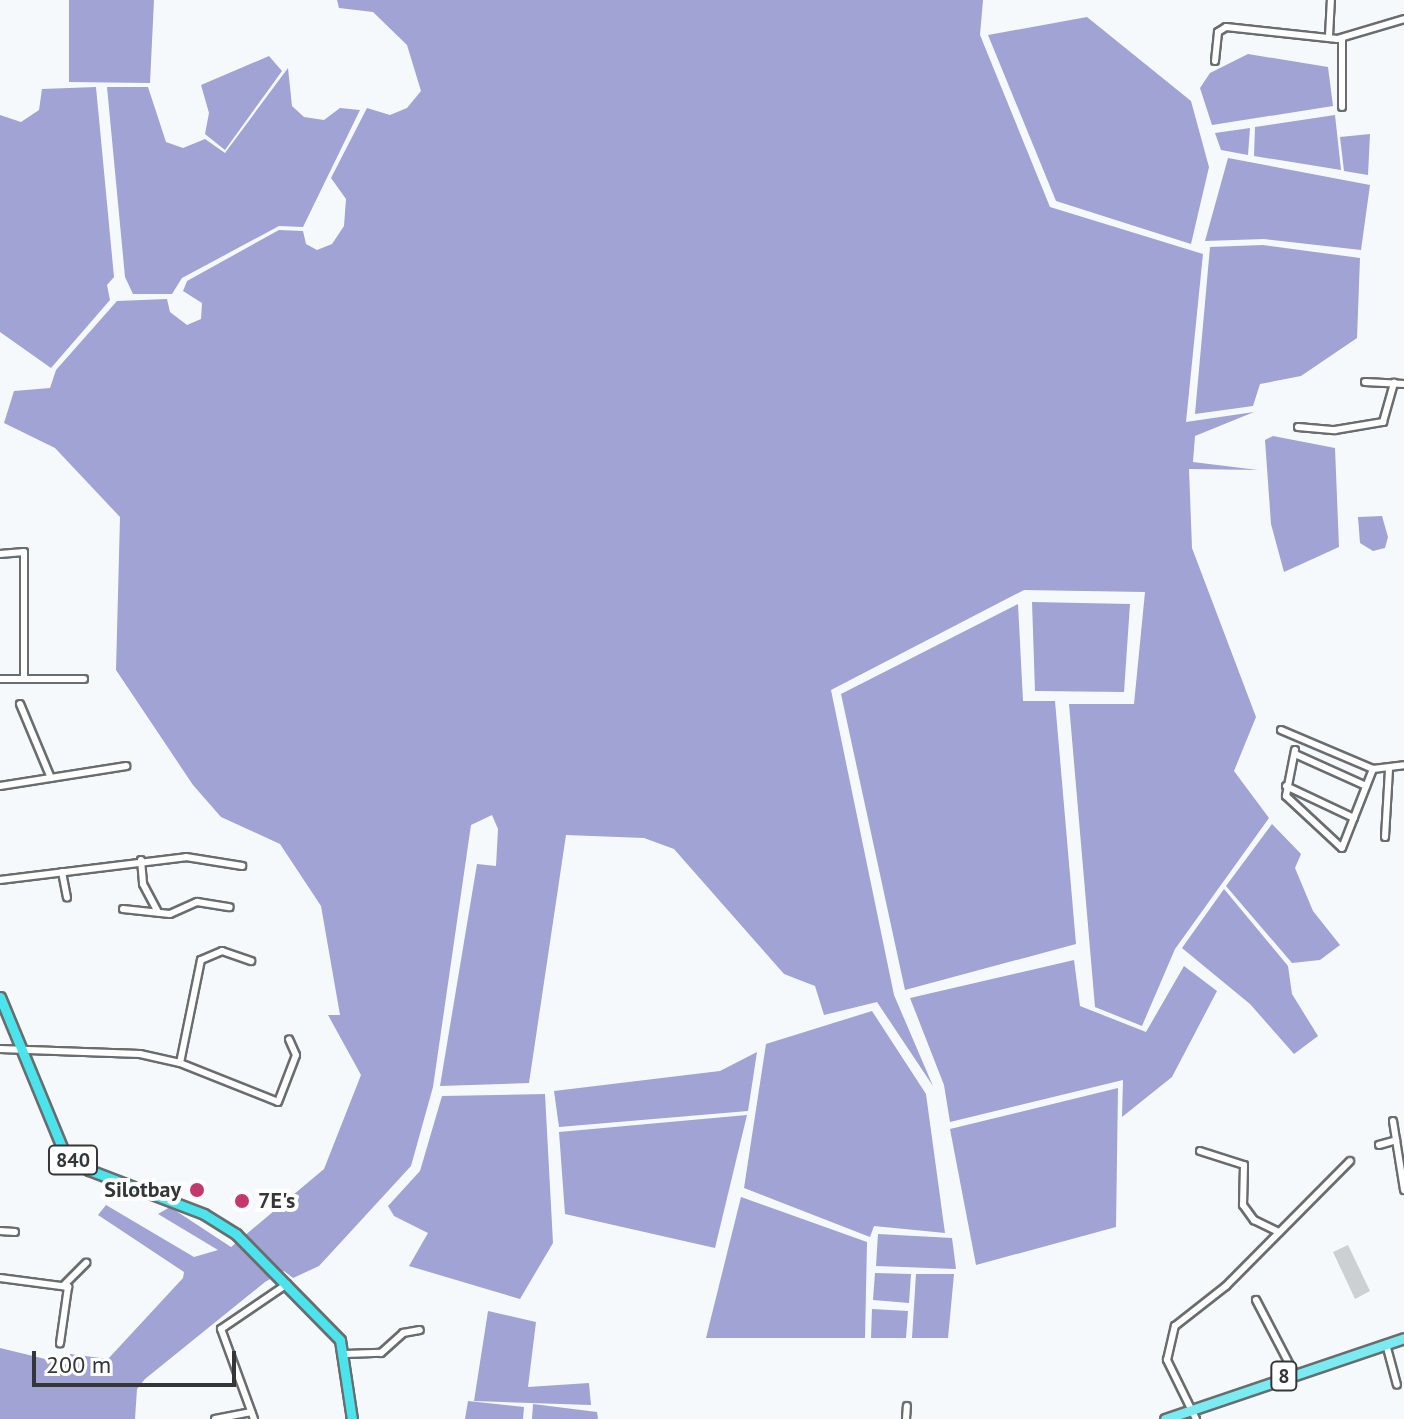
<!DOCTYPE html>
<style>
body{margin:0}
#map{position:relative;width:1404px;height:1419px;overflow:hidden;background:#f5f9fb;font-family:"PT Sans",sans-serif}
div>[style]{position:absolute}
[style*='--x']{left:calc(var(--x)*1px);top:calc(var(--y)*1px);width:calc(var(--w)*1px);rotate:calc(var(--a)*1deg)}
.water>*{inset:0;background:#a0a3d3}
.building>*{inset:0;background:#cdd0d3}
.roads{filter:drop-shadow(2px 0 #696d6e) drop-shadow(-2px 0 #696d6e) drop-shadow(0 2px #696d6e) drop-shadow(0 -2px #696d6e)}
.minor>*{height:6px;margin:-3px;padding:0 3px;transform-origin:3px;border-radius:3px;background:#fff}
.primary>*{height:9px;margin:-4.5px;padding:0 4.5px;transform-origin:4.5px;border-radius:4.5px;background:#79ebf1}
.trunk>*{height:9px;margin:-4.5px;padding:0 4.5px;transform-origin:4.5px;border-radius:4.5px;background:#4ce4ec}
.dots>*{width:22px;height:22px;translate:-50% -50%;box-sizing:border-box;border:4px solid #fff;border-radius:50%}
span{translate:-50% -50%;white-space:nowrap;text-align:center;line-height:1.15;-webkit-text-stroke:8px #fff;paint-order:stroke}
.shield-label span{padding:2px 6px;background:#fff;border:2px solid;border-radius:6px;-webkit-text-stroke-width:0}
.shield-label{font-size:20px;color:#353637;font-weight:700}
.poi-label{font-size:22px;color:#353637;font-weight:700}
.right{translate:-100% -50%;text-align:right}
.left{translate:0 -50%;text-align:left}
.scale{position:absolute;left:32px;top:1351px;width:204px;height:36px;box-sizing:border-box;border:4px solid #353637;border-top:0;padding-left:10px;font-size:24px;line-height:28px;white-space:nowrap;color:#353637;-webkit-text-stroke:6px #fff;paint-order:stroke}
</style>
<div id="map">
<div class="water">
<div style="clip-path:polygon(69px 0,154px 0,150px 83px,69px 82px)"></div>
<div style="clip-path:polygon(337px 0,983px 0,980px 35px,1050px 207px,1203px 254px,1186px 422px,1254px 412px,1195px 436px,1193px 462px,1258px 470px,1189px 469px,1192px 548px,1256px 717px,1234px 771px,1269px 818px,1175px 949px,1142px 1026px,1095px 1007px,1069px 704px,1134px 704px,1145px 592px,1024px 590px,831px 690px,894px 995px,933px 1086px,877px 1002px,824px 1015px,815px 986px,784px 974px,674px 849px,644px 838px,566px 835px,529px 1083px,440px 1086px,477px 864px,496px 866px,498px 829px,492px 815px,471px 825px,433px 1087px,411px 1166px,319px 1266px,293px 1278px,284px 1271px,265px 1282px,145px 1379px,137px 1389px,135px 1419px,0 1419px,0 1348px,66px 1364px,70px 1354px,108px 1359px,183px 1278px,184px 1272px,98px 1215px,106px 1205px,194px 1257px,218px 1250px,158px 1214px,170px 1207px,231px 1247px,324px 1169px,361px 1075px,328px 1015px,340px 1015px,321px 906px,280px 844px,221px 817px,193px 785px,116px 670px,120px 517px,55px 448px,4px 423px,14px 391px,50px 388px,56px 370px,117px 301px,167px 299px,170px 312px,187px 325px,201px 319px,202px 303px,183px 291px,187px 281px,279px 230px,303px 231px,306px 244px,317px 250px,332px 244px,344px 226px,346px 199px,331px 178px,367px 108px,390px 115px,407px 108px,421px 91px,407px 45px,373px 12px,339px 8px)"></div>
<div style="clip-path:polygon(1087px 17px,1191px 101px,1209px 167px,1191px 244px,1056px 201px,988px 35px)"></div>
<div style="clip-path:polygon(1248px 54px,1328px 67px,1333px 106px,1212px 125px,1200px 88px,1210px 73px)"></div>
<div style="clip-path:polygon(269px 56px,282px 71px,225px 150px,205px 134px,209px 113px,201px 85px)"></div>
<div style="clip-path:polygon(288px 68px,292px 106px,304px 117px,324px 120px,340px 108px,360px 110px,303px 227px,279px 226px,182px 278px,172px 294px,133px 294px,125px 277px,107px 87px,148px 87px,166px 142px,183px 148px,205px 139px,225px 153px)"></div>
<div style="clip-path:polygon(96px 87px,114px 277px,107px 285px,110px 300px,51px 368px,0 332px,0 115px,21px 122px,39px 110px,42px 89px)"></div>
<div style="clip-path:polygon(1335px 115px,1341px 170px,1254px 156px,1255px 127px)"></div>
<div style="clip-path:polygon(1250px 128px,1248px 155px,1221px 150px,1215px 133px)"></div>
<div style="clip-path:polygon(1370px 134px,1368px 175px,1344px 171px,1340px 137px)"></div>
<div style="clip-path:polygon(1228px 158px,1370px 185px,1361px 250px,1264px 239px,1205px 241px)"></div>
<div style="clip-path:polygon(1263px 245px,1360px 258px,1357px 338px,1301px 376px,1260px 384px,1253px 406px,1195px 414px,1210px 247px)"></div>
<div style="clip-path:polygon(1273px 436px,1335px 448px,1339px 547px,1284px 572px,1271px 524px,1265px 440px)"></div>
<div style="clip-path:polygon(1382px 516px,1388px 537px,1385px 548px,1373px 551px,1360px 543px,1358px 517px)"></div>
<div style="clip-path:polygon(1032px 602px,1130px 604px,1124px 692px,1035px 691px)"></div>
<div style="clip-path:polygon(1018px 604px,1023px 701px,1055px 701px,1076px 944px,905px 990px,841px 694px)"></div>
<div style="clip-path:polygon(1272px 824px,1301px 854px,1295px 868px,1313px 911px,1340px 945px,1320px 960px,1292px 963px,1226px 886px)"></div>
<div style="clip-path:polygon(1224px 889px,1288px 966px,1292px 994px,1318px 1036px,1294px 1054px,1250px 1004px,1182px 948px)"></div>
<div style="clip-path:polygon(1074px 960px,1080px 1006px,1146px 1032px,1184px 966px,1217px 991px,1172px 1077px,1122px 1117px,1123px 1080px,950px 1122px,944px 1085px,910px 998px)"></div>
<div style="clip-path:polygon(872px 1011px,926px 1094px,945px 1233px,874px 1226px,870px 1237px,744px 1188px,766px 1044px)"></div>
<div style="clip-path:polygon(757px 1052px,748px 1111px,559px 1127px,554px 1091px,720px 1071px)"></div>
<div style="clip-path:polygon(1118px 1088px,1116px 1227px,976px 1265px,950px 1129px)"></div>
<div style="clip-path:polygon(545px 1094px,553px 1243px,520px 1299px,409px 1266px,428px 1233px,394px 1216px,388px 1206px,420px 1171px,442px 1096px)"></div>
<div style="clip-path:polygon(747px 1115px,715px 1248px,565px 1214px,559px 1132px)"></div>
<div style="clip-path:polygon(741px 1197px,867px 1242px,865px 1338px,706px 1338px)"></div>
<div style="clip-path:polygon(878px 1234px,952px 1238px,956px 1269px,876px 1266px)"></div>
<div style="clip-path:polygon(875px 1273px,911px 1274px,909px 1303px,873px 1300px)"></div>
<div style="clip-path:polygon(916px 1274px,954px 1274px,948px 1338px,912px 1338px)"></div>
<div style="clip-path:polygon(872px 1309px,908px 1311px,906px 1338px,871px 1338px)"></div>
<div style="clip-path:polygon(488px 1311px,536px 1322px,528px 1387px,589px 1383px,591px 1405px,474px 1401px)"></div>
<div style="clip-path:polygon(468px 1401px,524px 1407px,523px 1419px,465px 1419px)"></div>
<div style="clip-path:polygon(533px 1404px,597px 1412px,598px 1419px,532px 1419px)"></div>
</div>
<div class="building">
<div style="clip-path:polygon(1348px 1245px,1370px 1291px,1355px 1299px,1333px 1252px)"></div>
</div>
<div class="roads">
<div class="minor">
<div style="--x:1329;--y:36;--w:36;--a:-87"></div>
<div style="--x:1342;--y:38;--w:69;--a:90"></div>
<div style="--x:1215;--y:61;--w:29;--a:-84"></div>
<div style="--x:1218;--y:32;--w:9;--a:-32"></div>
<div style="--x:1226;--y:27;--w:112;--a:6.2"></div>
<div style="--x:1337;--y:39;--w:70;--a:-16.6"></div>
<div style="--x:1365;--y:382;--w:39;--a:3"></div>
<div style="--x:1298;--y:427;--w:37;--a:5"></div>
<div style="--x:1335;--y:430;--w:49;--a:-9.5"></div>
<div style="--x:1383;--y:422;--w:41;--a:-74.2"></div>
<div style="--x:0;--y:554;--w:24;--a:-5"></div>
<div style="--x:24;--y:552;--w:127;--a:90"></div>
<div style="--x:0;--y:679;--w:84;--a:0"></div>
<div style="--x:20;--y:704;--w:80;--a:67.3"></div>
<div style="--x:1281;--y:730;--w:100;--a:23"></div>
<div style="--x:1373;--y:769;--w:31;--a:-7"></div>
<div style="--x:1295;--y:750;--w:47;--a:101.1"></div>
<div style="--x:1286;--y:796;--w:76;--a:42.9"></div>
<div style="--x:1342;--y:848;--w:85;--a:-68.6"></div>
<div style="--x:1295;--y:754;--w:78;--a:24.3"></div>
<div style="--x:0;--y:786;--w:128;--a:-9"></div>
<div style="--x:1286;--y:786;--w:75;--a:25.2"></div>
<div style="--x:1385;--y:837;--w:67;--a:-86.6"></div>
<div style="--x:141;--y:860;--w:24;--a:85"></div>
<div style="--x:143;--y:884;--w:32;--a:62"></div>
<div style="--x:62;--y:872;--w:26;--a:79"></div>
<div style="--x:0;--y:880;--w:187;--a:-7"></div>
<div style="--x:186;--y:857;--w:57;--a:9.1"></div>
<div style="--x:123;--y:909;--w:47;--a:6.1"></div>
<div style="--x:170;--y:914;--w:30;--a:-24"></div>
<div style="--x:197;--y:902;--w:33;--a:9"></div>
<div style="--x:0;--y:1049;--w:140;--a:2"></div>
<div style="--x:140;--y:1054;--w:41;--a:12.7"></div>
<div style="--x:180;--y:1063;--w:105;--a:21.7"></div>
<div style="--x:278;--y:1102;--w:50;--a:-69"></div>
<div style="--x:296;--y:1055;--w:17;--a:-114"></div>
<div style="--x:180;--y:1063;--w:105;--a:-78.5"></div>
<div style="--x:201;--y:960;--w:23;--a:-23"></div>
<div style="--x:222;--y:951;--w:31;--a:19"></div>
<div style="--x:1393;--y:1121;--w:70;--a:80.9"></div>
<div style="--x:1379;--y:1145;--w:18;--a:-16"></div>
<div style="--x:1200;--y:1151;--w:46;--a:17.7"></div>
<div style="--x:1244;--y:1165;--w:40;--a:91.4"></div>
<div style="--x:1243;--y:1205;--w:19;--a:54"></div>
<div style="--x:1254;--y:1220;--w:28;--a:26"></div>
<div style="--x:0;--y:1231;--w:15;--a:4"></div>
<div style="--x:0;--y:1278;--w:69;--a:7.5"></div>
<div style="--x:68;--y:1287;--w:57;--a:98.1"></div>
<div style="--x:63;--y:1286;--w:33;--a:-45"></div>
<div style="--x:1256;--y:1300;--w:82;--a:62.5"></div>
<div style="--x:1386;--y:1344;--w:42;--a:75"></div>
<div style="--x:345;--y:1354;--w:36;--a:-2"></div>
<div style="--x:381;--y:1353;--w:30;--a:-42"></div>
<div style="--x:403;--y:1333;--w:17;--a:-10"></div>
<div style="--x:215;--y:1419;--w:37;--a:-11"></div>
<div style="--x:254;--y:1419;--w:96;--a:-110.1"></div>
<div style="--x:221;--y:1329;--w:80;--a:-34.3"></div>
<div style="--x:906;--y:1419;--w:13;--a:-86"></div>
<div style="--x:1196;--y:1419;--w:66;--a:-116.2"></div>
<div style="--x:1167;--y:1360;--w:35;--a:-77"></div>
<div style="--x:1175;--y:1326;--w:65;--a:-38.1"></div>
<div style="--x:1226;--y:1286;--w:176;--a:-45.2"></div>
</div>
<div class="primary">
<div style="--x:1165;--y:1419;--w:252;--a:-18.7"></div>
</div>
<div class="trunk">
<div style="--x:0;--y:997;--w:165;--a:67.6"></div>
<div style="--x:63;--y:1150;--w:33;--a:38"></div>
<div style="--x:89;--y:1170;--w:123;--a:20.9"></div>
<div style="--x:204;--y:1214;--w:38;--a:32"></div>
<div style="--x:236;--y:1234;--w:148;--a:45.5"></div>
<div style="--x:340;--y:1340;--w:80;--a:81.4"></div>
</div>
</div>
<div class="dots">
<div style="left:197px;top:1190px;background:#c4386d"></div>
<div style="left:242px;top:1201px;background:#c4386d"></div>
</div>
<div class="shield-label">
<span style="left:73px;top:1160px">840</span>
<span style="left:1284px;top:1376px">8</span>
</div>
<div class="poi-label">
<span class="right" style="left:181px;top:1190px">Silotbay</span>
<span class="left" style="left:258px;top:1201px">7E's</span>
</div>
<div class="scale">200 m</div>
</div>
